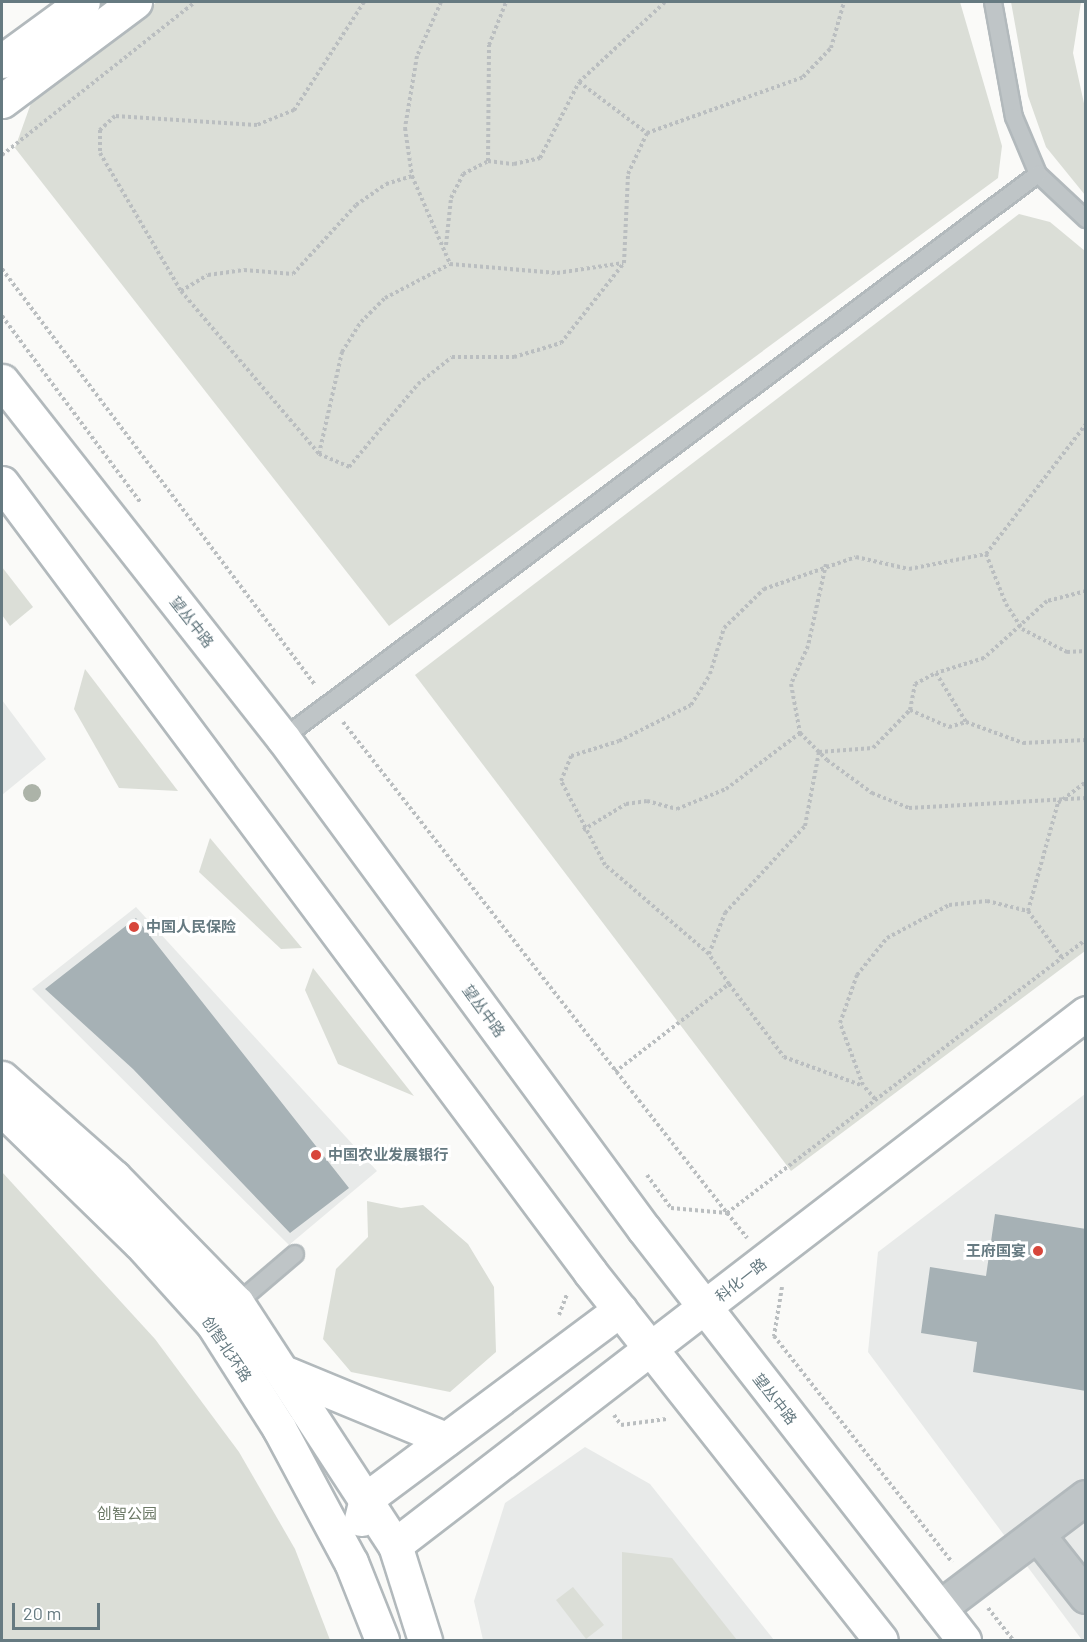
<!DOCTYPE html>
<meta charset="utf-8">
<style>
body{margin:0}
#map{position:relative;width:1087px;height:1642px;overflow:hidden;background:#fafaf8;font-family:Barlow,"Noto Sans SC",sans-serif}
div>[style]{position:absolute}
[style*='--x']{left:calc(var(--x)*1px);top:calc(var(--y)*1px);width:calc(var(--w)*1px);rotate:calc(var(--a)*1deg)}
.built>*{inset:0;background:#e8eae9}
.green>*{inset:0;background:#dbded7}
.building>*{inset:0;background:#a6b1b5}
.path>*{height:4px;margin-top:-2px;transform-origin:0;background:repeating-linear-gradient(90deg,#babec0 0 3px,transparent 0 6px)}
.roads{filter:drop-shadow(2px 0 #b2b9bc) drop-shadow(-2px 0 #b2b9bc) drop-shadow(0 2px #b2b9bc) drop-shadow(0 -2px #b2b9bc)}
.lane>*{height:16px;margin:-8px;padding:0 8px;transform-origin:8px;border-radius:8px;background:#bfc5c7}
.street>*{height:33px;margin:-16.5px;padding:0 16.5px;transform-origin:16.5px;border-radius:16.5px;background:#bfc5c7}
.secondary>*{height:33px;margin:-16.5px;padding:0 16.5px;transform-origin:16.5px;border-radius:16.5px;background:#fff}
.primary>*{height:33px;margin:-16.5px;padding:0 16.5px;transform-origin:16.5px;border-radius:16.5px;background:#fff}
.trees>*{width:18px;height:18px;margin:-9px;border-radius:50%;background:#acb3a8}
.dots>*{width:16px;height:16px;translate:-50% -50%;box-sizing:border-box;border:3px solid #fff;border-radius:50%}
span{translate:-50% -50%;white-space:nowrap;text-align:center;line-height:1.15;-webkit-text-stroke:6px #fff;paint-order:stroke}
.street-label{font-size:15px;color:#667a81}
.poi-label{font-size:15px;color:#667a81;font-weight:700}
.left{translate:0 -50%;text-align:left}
.right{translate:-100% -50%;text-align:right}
.park-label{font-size:15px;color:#6c7966}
.frame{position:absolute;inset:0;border:3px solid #667a81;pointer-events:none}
.scale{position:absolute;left:12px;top:1603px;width:88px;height:27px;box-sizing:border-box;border:3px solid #667a81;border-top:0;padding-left:8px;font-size:18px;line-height:21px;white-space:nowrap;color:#667a81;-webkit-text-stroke:4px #fff;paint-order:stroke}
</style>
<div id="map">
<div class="built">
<div style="clip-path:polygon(2px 700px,46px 759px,2px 795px)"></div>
<div style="clip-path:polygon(136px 907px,377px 1171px,289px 1245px,32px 989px)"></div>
<div style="clip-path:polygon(1085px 1094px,1085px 1640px,1082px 1640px,868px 1352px,878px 1252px)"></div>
<div style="clip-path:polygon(585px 1447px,650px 1484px,774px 1640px,483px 1640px,474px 1601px,505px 1503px)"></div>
</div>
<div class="green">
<div style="clip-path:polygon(157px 2px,960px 2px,1002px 146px,998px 178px,389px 626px,15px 148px,35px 92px)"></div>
<div style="clip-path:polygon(1011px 2px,1081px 2px,1073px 53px,1085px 108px,1085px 195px,1046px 147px,1028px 96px)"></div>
<div style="clip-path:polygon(1019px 214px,1050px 222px,1085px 251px,1085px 951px,791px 1171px,415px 675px)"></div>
<div style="clip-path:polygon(2px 567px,33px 607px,10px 626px,2px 615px)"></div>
<div style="clip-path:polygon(85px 669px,178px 791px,119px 788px,74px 709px)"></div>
<div style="clip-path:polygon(210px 838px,302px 948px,281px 949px,199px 872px)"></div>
<div style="clip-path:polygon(313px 968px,414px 1096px,338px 1064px,305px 990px)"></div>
<div style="clip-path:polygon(2px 1172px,155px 1339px,239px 1452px,295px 1549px,330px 1640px,2px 1640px)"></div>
<div style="clip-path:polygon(367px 1201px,401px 1208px,423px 1205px,468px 1244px,494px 1287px,496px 1352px,450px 1392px,351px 1372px,323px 1339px,336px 1269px,368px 1237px)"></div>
<div style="clip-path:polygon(622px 1552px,672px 1558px,737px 1640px,622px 1640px)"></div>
<div style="clip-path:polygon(573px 1587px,604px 1625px,586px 1639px,556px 1600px)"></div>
</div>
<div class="building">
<div style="clip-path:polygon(136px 918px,349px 1188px,290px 1233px,133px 1069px,45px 989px)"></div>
<div style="clip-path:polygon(995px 1214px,1086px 1229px,1086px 1391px,973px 1372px,977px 1342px,921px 1333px,930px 1267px,986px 1276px)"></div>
</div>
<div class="path">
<div style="--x:364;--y:2;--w:129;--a:122.9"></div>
<div style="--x:294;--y:110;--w:40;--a:158"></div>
<div style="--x:257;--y:125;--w:142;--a:-176.4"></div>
<div style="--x:115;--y:116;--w:21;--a:137"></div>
<div style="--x:100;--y:130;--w:23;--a:90"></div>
<div style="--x:100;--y:153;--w:160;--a:59.6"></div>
<div style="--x:181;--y:291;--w:214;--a:49.7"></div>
<div style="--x:319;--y:454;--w:33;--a:23"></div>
<div style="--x:349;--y:467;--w:108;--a:-50.3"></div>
<div style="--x:418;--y:384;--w:43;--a:-38.5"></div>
<div style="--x:452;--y:357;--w:62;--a:0"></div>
<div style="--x:514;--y:357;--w:49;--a:-16.6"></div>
<div style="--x:561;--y:343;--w:102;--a:-51.8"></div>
<div style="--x:624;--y:263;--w:89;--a:-87.4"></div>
<div style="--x:628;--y:174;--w:45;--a:-65.1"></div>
<div style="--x:647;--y:133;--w:166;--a:-19.7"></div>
<div style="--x:803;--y:77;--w:40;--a:-46"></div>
<div style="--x:831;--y:48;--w:48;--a:-74.2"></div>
<div style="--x:441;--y:2;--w:59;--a:114"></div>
<div style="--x:417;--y:56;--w:73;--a:99.5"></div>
<div style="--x:405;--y:128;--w:49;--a:81.7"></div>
<div style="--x:412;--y:176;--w:96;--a:66.6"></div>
<div style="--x:450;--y:264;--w:107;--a:4.8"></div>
<div style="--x:557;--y:273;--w:67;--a:-8.6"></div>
<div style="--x:579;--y:82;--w:85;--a:36.9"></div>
<div style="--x:2;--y:155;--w:246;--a:-38.4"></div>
<div style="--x:488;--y:161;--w:116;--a:-89.5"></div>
<div style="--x:489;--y:45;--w:46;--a:-68.4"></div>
<div style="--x:446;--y:245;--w:47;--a:-83.9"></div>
<div style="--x:451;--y:198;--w:27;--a:-63"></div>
<div style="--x:463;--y:174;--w:28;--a:-27"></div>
<div style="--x:488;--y:161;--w:26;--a:7"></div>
<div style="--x:514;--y:164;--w:27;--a:-13"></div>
<div style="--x:540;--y:158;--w:85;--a:-62.8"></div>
<div style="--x:579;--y:82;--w:117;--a:-42.9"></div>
<div style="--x:2;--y:269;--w:521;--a:53.04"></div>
<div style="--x:181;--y:291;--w:31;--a:-31"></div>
<div style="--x:208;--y:275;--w:36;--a:-8"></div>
<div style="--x:244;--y:270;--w:49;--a:4.7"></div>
<div style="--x:293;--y:274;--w:93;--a:-47.6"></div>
<div style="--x:356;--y:205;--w:37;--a:-35"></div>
<div style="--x:386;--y:184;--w:27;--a:-17"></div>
<div style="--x:2;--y:316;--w:233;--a:53.4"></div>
<div style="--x:319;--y:454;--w:105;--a:-77.3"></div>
<div style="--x:342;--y:352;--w:36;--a:-58"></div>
<div style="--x:361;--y:322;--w:34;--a:-45"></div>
<div style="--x:385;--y:298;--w:73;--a:-27.6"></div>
<div style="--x:986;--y:554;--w:54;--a:68.2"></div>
<div style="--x:1006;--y:604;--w:30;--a:57"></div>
<div style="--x:1022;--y:629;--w:51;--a:27.1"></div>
<div style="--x:1067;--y:652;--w:19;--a:-3"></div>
<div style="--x:826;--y:564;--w:84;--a:102.4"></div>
<div style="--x:808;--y:646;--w:42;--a:114.1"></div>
<div style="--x:791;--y:684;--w:50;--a:79.6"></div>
<div style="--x:800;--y:733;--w:38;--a:45"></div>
<div style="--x:827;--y:760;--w:56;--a:36.3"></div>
<div style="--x:872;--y:793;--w:40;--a:22"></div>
<div style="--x:909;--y:808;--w:177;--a:-3.2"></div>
<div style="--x:1086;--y:591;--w:40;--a:165.6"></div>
<div style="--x:1047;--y:601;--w:85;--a:137.9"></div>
<div style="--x:984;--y:658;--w:50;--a:162.6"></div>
<div style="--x:936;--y:673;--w:57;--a:58.5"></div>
<div style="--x:966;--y:722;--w:61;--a:20.2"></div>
<div style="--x:1023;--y:743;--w:63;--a:-2.7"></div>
<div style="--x:910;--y:710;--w:43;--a:23.6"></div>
<div style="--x:949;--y:727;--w:18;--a:-16"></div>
<div style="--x:343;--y:722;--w:623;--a:51.97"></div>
<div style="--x:727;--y:1213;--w:451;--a:-37.3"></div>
<div style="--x:583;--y:830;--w:50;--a:-31.2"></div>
<div style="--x:626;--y:804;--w:21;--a:-8"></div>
<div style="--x:647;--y:801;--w:31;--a:15"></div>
<div style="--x:677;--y:809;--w:53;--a:-22.2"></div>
<div style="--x:726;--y:789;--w:93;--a:-37.1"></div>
<div style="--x:1028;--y:911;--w:112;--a:-74.5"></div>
<div style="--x:1058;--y:803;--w:35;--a:-37"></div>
<div style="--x:709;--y:954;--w:44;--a:-68.7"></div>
<div style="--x:725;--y:913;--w:118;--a:-47.4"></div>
<div style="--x:805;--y:826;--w:75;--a:-79.3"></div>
<div style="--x:819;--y:752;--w:54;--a:-4.2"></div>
<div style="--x:873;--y:748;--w:53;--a:-45.8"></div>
<div style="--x:910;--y:710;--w:26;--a:-79"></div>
<div style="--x:915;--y:684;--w:24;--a:-28"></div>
<div style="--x:729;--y:984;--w:91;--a:53"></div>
<div style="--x:784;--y:1057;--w:82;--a:20"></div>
<div style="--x:615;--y:1072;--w:144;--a:-37.7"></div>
<div style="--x:729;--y:984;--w:36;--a:-124"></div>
<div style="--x:709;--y:954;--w:137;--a:-139.4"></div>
<div style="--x:605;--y:865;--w:95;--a:-117.6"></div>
<div style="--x:561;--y:781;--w:27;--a:-68"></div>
<div style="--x:571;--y:756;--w:50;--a:-17.4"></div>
<div style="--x:619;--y:741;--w:80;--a:-26.6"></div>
<div style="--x:691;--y:705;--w:36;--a:-58"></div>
<div style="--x:710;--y:674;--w:48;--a:-73.1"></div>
<div style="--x:724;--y:628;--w:56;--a:-44.3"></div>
<div style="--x:764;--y:589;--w:97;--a:-19.2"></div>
<div style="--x:856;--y:557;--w:54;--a:12.8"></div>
<div style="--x:909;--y:569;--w:78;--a:-11"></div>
<div style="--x:986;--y:554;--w:164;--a:-52.4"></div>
<div style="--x:875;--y:1099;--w:18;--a:-131"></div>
<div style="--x:863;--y:1085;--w:66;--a:-110.4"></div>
<div style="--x:840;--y:1023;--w:51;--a:-70.5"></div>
<div style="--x:857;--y:975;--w:48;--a:-51"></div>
<div style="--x:887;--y:938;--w:70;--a:-28"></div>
<div style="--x:949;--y:905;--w:38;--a:-6"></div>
<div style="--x:987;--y:901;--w:42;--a:13.7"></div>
<div style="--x:1028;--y:911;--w:58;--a:54.1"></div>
<div style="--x:647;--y:1175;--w:41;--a:54"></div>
<div style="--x:671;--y:1208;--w:56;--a:5.1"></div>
<div style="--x:727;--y:1213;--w:32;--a:51"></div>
<div style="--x:782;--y:1287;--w:50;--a:99.3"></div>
<div style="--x:774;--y:1336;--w:288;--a:51.8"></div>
<div style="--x:559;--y:1315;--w:22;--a:-69"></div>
<div style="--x:614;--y:1415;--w:12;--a:55"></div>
<div style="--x:621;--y:1425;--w:46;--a:-7.4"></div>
<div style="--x:988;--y:1608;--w:41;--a:52"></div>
</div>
<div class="roads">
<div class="lane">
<div style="--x:993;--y:2;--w:117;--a:79.7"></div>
<div style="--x:1014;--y:117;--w:62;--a:67.2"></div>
<div style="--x:1038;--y:174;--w:66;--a:43.2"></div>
<div style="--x:283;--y:738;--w:942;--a:-36.76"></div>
<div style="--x:234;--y:1306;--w:80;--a:-40.4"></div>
</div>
<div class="street">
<div style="--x:1037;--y:1534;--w:79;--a:51.7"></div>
<div style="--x:939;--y:1608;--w:184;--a:-37.1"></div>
</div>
<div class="secondary">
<div style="--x:2;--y:61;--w:100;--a:-36.1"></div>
<div style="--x:2;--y:101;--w:166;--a:-36.7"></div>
<div style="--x:2;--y:1078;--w:149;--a:41.5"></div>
<div style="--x:114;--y:1177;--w:176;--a:45.7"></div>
<div style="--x:237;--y:1303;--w:289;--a:56.9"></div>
<div style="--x:395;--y:1545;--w:100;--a:72.5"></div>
<div style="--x:2;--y:1109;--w:192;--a:44.2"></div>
<div style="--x:140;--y:1243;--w:109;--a:48"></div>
<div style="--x:213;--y:1324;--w:123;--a:57.6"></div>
<div style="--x:279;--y:1428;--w:152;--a:61.8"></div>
<div style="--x:351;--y:1562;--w:84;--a:68.3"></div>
<div style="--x:288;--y:1374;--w:171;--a:22.4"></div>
<div style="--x:361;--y:1519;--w:21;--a:-76"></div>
<div style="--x:366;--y:1499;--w:317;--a:-36.7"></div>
<div style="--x:395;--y:1545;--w:872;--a:-37.59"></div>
</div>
<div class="primary">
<div style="--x:2;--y:381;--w:454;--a:51.8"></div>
<div style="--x:283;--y:738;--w:609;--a:53.68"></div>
<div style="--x:644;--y:1229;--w:521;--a:52.1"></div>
<div style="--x:2;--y:483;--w:984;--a:53.3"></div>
<div style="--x:590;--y:1272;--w:469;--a:51.7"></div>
</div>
</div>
<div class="trees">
<div style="left:32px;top:793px"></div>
</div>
<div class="dots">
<div style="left:134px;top:927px;background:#d7463b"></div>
<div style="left:316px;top:1155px;background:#d7463b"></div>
<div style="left:1038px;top:1251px;background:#d7463b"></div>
</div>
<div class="street-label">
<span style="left:192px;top:622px;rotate:52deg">望丛中路</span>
<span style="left:484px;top:1011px;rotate:54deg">望丛中路</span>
<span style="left:741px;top:1280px;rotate:-38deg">科化一路</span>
<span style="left:227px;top:1349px;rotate:56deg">创智北环路</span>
<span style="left:775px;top:1399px;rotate:52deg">望丛中路</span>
</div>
<div class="poi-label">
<span class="left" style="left:146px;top:927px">中国人民保险</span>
<span class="left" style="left:328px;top:1155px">中国农业发展银行</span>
<span class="right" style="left:1026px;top:1251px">王府国宴</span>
</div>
<div class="park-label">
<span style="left:127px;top:1514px">创智公园</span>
</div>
<div class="frame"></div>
<div class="scale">20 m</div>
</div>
